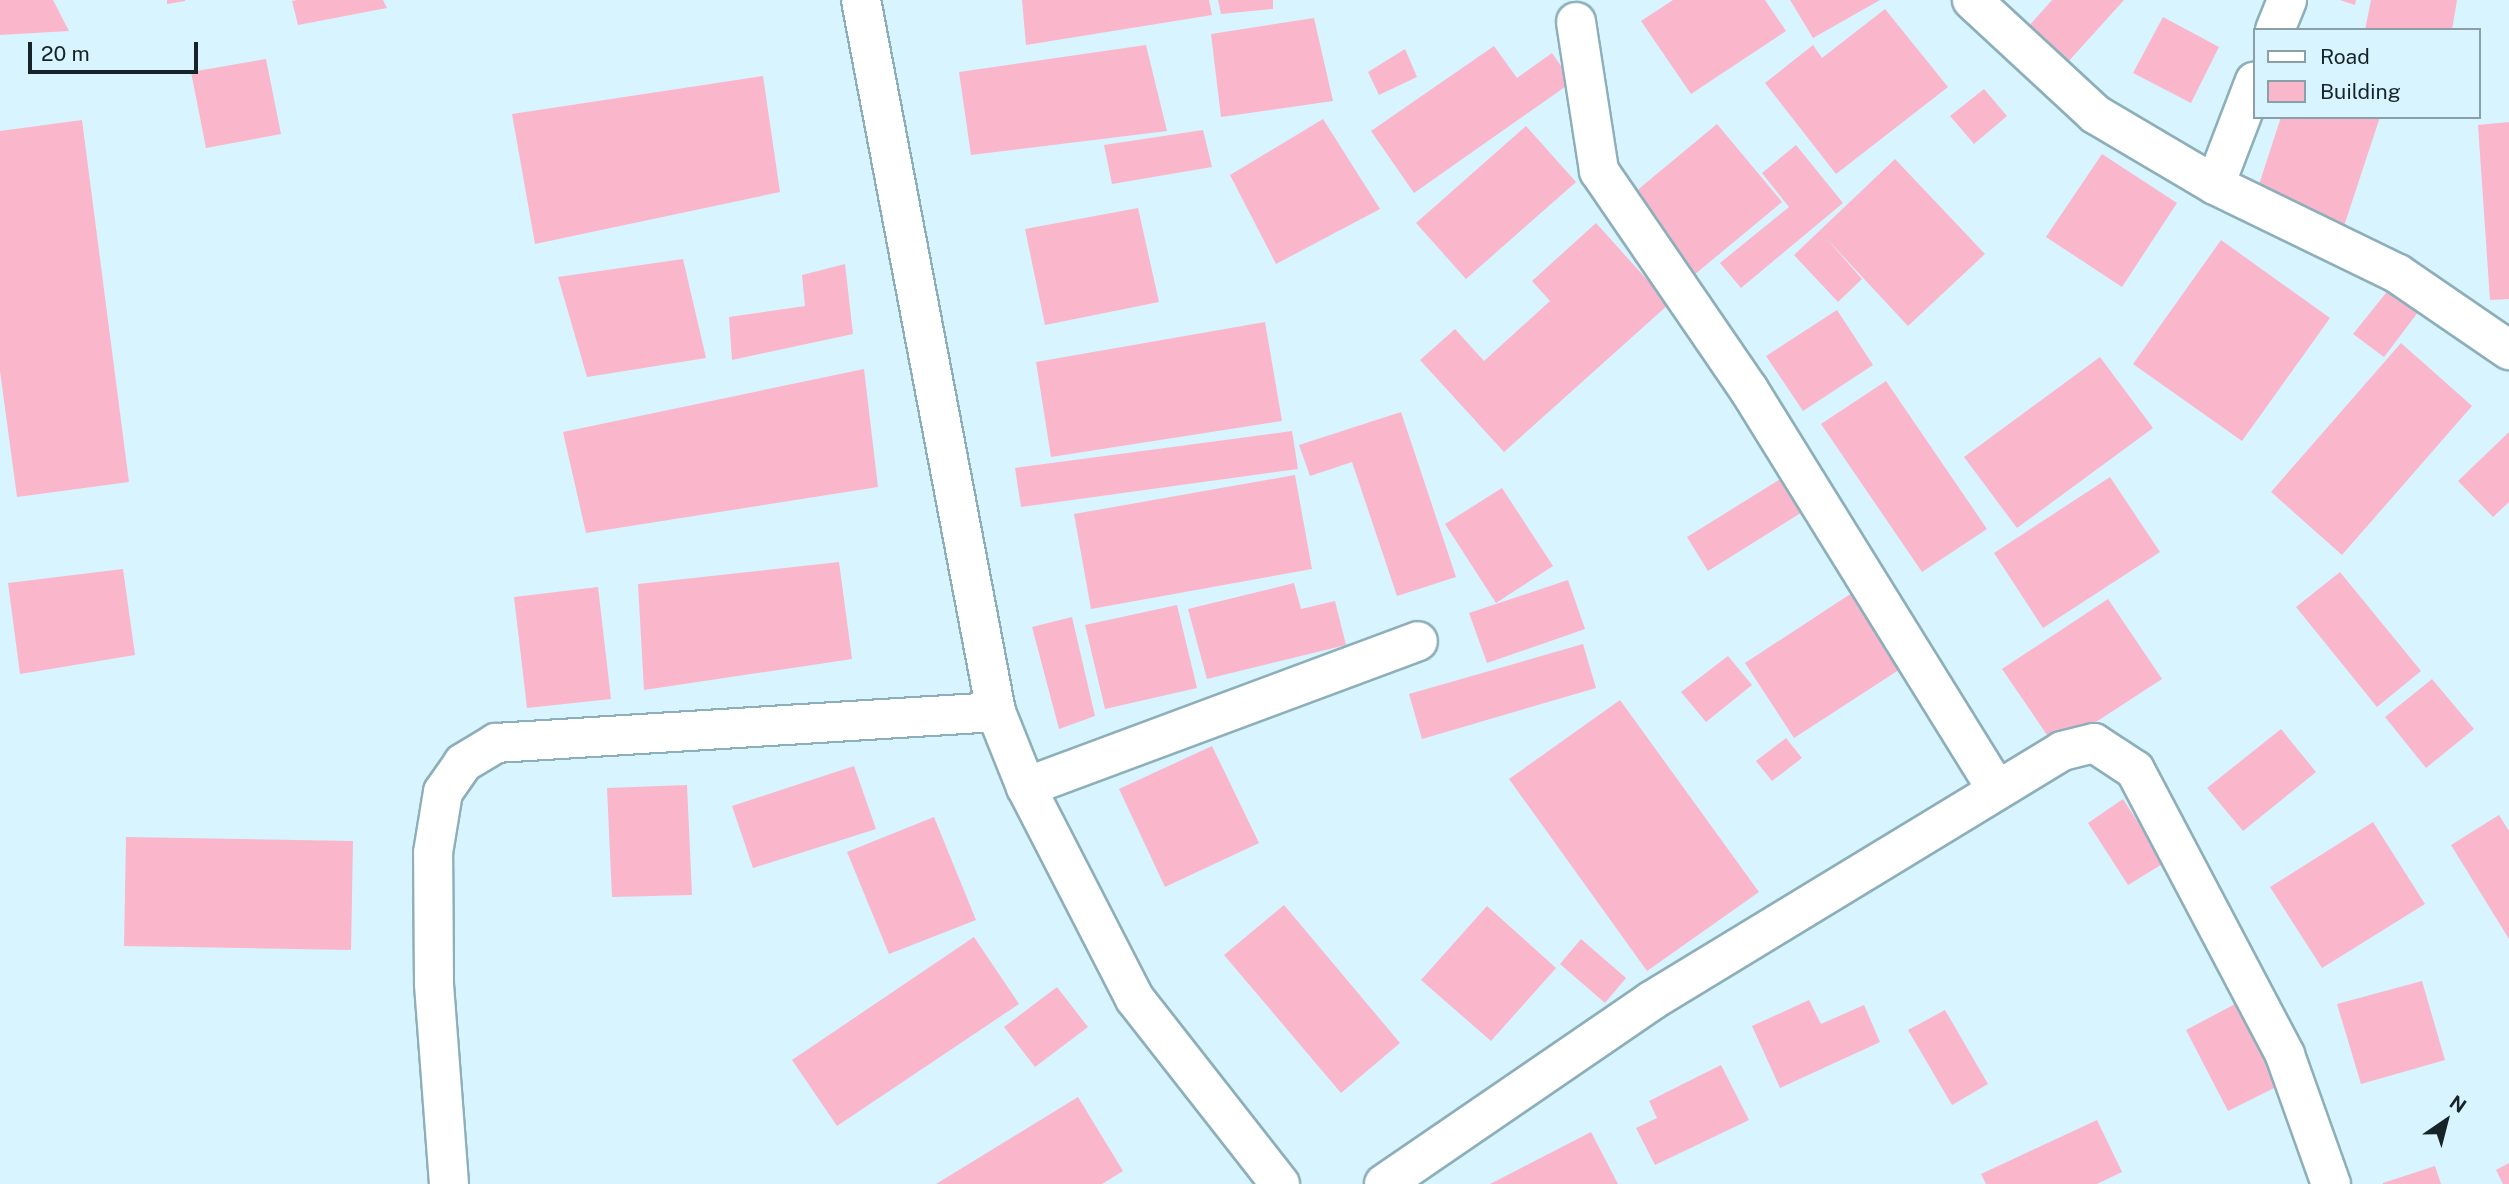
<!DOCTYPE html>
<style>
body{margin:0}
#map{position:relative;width:2509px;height:1184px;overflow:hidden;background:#d8f4fe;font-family:"Public Sans",sans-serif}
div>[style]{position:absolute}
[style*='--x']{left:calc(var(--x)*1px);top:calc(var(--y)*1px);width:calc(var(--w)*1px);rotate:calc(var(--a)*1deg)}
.building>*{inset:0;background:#fab7cc}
.roads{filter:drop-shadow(2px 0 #8dafba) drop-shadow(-2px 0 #8dafba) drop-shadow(0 2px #8dafba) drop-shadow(0 -2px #8dafba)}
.minor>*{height:38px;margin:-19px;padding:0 19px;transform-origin:19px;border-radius:19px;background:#fff}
span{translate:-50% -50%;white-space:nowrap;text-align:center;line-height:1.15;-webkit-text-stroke:7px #d8f4fe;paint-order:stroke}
.legend{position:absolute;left:2253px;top:28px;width:228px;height:91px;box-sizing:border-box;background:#d8f4fe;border:2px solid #8aa0a8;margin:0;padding:9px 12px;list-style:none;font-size:21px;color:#162328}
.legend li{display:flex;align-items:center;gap:14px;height:35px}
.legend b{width:35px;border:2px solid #8aa0a8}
.north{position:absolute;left:2411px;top:1086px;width:70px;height:70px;-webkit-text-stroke:5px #d8f4fe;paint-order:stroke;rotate:35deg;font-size:19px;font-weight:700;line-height:28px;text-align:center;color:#162328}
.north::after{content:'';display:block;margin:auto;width:24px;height:32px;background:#162328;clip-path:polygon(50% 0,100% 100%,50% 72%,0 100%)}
.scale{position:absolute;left:28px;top:42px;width:170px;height:32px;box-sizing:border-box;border:4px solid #162328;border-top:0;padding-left:9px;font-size:21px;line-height:24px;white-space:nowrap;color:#162328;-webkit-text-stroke:5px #d8f4fe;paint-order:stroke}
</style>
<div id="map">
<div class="building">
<div style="clip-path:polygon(0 0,53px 0,69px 31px,0 35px)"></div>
<div style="clip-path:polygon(167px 0,185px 0,185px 1px,167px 4px)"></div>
<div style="clip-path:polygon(297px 0,383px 0,387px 8px,298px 25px,292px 1px)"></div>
<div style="clip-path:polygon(1022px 0,1209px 0,1212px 15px,1026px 45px)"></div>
<div style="clip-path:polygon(1218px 0,1273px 0,1273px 9px,1221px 14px)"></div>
<div style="clip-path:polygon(1673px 0,1765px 0,1786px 31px,1691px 94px,1641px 21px)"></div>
<div style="clip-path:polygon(1790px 0,1880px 0,1813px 38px)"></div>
<div style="clip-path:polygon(2052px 0,2124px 0,2067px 63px,2027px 28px)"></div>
<div style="clip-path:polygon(2340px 0,2356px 0,2355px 5px)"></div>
<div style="clip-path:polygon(2371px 0,2457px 0,2452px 30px,2365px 30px)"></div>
<div style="clip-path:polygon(1885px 9px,1948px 87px,1836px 174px,1765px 83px,1813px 45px,1822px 58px)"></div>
<div style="clip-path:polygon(2163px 17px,2219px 47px,2191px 103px,2133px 73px)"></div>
<div style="clip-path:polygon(1314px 18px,1333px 101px,1221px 117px,1211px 34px)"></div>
<div style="clip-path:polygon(1146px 45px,1167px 131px,971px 155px,959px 72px)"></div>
<div style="clip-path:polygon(1494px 46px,1517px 78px,1552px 53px,1572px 82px,1414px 193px,1371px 131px)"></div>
<div style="clip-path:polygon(1405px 49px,1417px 77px,1379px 95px,1368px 72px)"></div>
<div style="clip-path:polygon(266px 59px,281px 134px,206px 148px,191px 72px)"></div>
<div style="clip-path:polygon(763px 76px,780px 192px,535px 244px,512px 114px)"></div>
<div style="clip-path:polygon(1984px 89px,2007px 116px,1974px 144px,1950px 116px)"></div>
<div style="clip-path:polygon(2281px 117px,2380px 117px,2344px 226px,2255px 197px)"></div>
<div style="clip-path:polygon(1323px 119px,1380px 209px,1276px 264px,1230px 175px)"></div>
<div style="clip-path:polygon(82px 120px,129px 482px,17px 497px,0 371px,0 131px)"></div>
<div style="clip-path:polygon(2509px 122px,2509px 299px,2490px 300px,2478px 125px)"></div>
<div style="clip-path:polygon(1717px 124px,1782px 202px,1694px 275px,1629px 197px)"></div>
<div style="clip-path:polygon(1526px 126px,1576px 182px,1466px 279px,1416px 223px)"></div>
<div style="clip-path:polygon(1203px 130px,1212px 167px,1112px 184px,1104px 145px)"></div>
<div style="clip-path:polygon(1796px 145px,1843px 203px,1741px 288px,1720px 263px,1789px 207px,1762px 173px)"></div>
<div style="clip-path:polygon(2102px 154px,2177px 203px,2122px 287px,2046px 237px)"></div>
<div style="clip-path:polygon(1895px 159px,1985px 254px,1908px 326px,1825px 237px,1862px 279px,1838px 302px,1794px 255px)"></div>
<div style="clip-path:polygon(1138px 208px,1159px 302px,1045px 325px,1025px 229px)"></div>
<div style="clip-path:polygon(1596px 223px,1669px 304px,1504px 452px,1420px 360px,1455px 329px,1484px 361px,1550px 301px,1532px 281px)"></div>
<div style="clip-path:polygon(2221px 240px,2330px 318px,2242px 441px,2133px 364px)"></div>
<div style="clip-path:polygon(683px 259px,706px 358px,587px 377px,558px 277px)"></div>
<div style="clip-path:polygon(845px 264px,853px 334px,732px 360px,729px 317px,805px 306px,802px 275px)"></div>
<div style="clip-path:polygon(2390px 288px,2419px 311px,2384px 357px,2353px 334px)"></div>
<div style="clip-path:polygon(1837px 310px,1873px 365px,1803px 411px,1766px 356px)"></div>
<div style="clip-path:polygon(1265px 322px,1282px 421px,1051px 457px,1036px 362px)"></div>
<div style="clip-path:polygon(2401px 343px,2472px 406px,2342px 555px,2271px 492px)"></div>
<div style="clip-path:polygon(2100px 357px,2153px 428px,2017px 528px,1964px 457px)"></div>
<div style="clip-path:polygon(864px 369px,878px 487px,586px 533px,563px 432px)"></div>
<div style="clip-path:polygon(1886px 381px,1987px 529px,1922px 572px,1821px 424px)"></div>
<div style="clip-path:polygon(1401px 412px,1456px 577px,1397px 596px,1352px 462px,1310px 476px,1299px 445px)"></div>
<div style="clip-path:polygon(1292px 431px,1298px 469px,1021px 507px,1015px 468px)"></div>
<div style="clip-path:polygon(2509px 432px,2509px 502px,2493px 517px,2458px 481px)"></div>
<div style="clip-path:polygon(1295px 475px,1312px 569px,1091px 609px,1074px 514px)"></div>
<div style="clip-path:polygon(1787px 475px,1807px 509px,1708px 571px,1687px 537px)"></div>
<div style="clip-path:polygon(2110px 477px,2160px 552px,2043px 628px,1994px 553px)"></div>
<div style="clip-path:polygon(1502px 488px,1553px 566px,1496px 603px,1445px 524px)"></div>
<div style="clip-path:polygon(839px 562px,852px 659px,644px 690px,638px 584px)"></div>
<div style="clip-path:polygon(123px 569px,135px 655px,20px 674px,8px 583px)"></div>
<div style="clip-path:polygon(2340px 572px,2421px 671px,2377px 707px,2296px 607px)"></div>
<div style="clip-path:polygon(1568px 580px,1585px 629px,1487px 663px,1469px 613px)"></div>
<div style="clip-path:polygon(1294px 583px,1301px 609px,1335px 601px,1346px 645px,1207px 679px,1188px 609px)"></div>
<div style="clip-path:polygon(598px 587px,611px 699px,527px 708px,514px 597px)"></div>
<div style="clip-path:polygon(1858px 589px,1908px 664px,1794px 738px,1745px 663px)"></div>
<div style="clip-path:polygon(2108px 599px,2162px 679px,2056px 748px,2002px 669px)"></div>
<div style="clip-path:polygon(1177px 605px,1197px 688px,1105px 709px,1085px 625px)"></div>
<div style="clip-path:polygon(1072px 617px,1095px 716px,1059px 729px,1032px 627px)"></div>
<div style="clip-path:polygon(1583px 644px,1596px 688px,1422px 739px,1409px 694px)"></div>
<div style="clip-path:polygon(1728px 656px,1752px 685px,1706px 722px,1681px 692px)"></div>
<div style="clip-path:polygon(2432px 679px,2474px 729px,2426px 768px,2385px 717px)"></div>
<div style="clip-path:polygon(1620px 700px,1759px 892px,1647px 971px,1509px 779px)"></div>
<div style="clip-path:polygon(2281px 729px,2316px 772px,2243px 831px,2207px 788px)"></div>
<div style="clip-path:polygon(1786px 738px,1802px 758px,1772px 781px,1756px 761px)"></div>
<div style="clip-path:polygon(1212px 746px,1259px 843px,1165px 887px,1119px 789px)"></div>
<div style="clip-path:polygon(854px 766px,876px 829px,753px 868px,732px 806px)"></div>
<div style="clip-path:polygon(687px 785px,692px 895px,612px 897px,607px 788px)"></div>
<div style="clip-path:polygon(2123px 799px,2164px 863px,2128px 885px,2088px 823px)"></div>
<div style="clip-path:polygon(2499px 815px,2509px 831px,2509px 939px,2451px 845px)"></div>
<div style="clip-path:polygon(934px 817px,976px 920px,889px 954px,847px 852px)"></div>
<div style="clip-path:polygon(2373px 822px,2425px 904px,2322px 968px,2270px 887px)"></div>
<div style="clip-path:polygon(126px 837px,353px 841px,351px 950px,124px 946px)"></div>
<div style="clip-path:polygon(1284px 905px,1400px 1043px,1341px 1093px,1224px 955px)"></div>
<div style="clip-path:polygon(1487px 906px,1556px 968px,1491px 1041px,1421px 980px)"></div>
<div style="clip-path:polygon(974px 937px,1019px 1004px,837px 1126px,792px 1060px)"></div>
<div style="clip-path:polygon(1581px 939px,1626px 978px,1605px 1003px,1560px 964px)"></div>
<div style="clip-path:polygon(2422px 981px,2445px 1060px,2361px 1084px,2337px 1004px)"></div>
<div style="clip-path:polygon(1057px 987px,1088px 1027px,1035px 1067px,1004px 1027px)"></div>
<div style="clip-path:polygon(1809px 1000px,1821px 1024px,1864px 1005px,1880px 1042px,1780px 1088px,1752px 1026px)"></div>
<div style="clip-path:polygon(2239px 1002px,2282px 1084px,2228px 1111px,2186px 1030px)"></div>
<div style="clip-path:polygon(1945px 1010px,1988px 1084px,1952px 1105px,1908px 1030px)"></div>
<div style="clip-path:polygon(1721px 1065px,1749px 1120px,1655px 1165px,1636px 1128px,1657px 1118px,1649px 1101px)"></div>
<div style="clip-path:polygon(1078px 1097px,1123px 1171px,1102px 1184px,936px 1184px)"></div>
<div style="clip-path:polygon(2097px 1120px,2122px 1172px,2097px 1184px,1986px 1184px,1981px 1174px)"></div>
<div style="clip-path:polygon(1591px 1132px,1618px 1184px,1490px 1184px)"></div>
<div style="clip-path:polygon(2509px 1163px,2509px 1184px,2503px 1184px,2496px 1170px)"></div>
<div style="clip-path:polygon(2435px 1166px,2441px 1184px,2383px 1184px,2383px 1183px)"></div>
</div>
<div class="roads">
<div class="minor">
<div style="--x:861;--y:0;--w:725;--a:79.26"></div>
<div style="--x:996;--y:712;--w:81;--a:68.2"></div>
<div style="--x:1026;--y:787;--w:238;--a:62.8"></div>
<div style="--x:1135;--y:999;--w:235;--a:51.9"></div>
<div style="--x:1972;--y:0;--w:168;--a:42.8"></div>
<div style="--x:2095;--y:114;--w:139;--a:30.6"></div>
<div style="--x:2215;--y:185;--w:203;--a:25.9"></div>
<div style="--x:2398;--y:274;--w:135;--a:34.4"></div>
<div style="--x:1576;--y:22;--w:151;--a:81.2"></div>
<div style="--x:1599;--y:171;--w:265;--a:55.6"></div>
<div style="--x:1749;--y:390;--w:469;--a:58.2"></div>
<div style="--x:2275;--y:30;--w:32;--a:-68"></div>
<div style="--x:2215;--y:185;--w:111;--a:-69"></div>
<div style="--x:1026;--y:787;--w:418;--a:-20.4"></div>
<div style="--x:449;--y:1184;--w:202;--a:-94.3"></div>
<div style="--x:434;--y:983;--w:130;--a:-90.4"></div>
<div style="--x:433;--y:853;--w:62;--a:-80.7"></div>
<div style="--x:443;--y:792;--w:35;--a:-55"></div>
<div style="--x:463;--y:763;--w:39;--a:-31"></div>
<div style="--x:496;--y:743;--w:501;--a:-3.55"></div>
<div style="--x:1384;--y:1184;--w:324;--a:-34.4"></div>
<div style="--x:1651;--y:1001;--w:481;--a:-31.3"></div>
<div style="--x:2062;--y:751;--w:33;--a:-14"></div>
<div style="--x:2094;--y:743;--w:49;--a:33.4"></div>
<div style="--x:2135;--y:770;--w:322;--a:62.2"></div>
<div style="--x:2285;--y:1055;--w:137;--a:70.4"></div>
</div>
</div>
<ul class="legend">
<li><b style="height:9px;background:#fff"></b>Road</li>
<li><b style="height:19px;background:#fab7cc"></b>Building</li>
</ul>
<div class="north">N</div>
<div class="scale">20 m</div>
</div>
